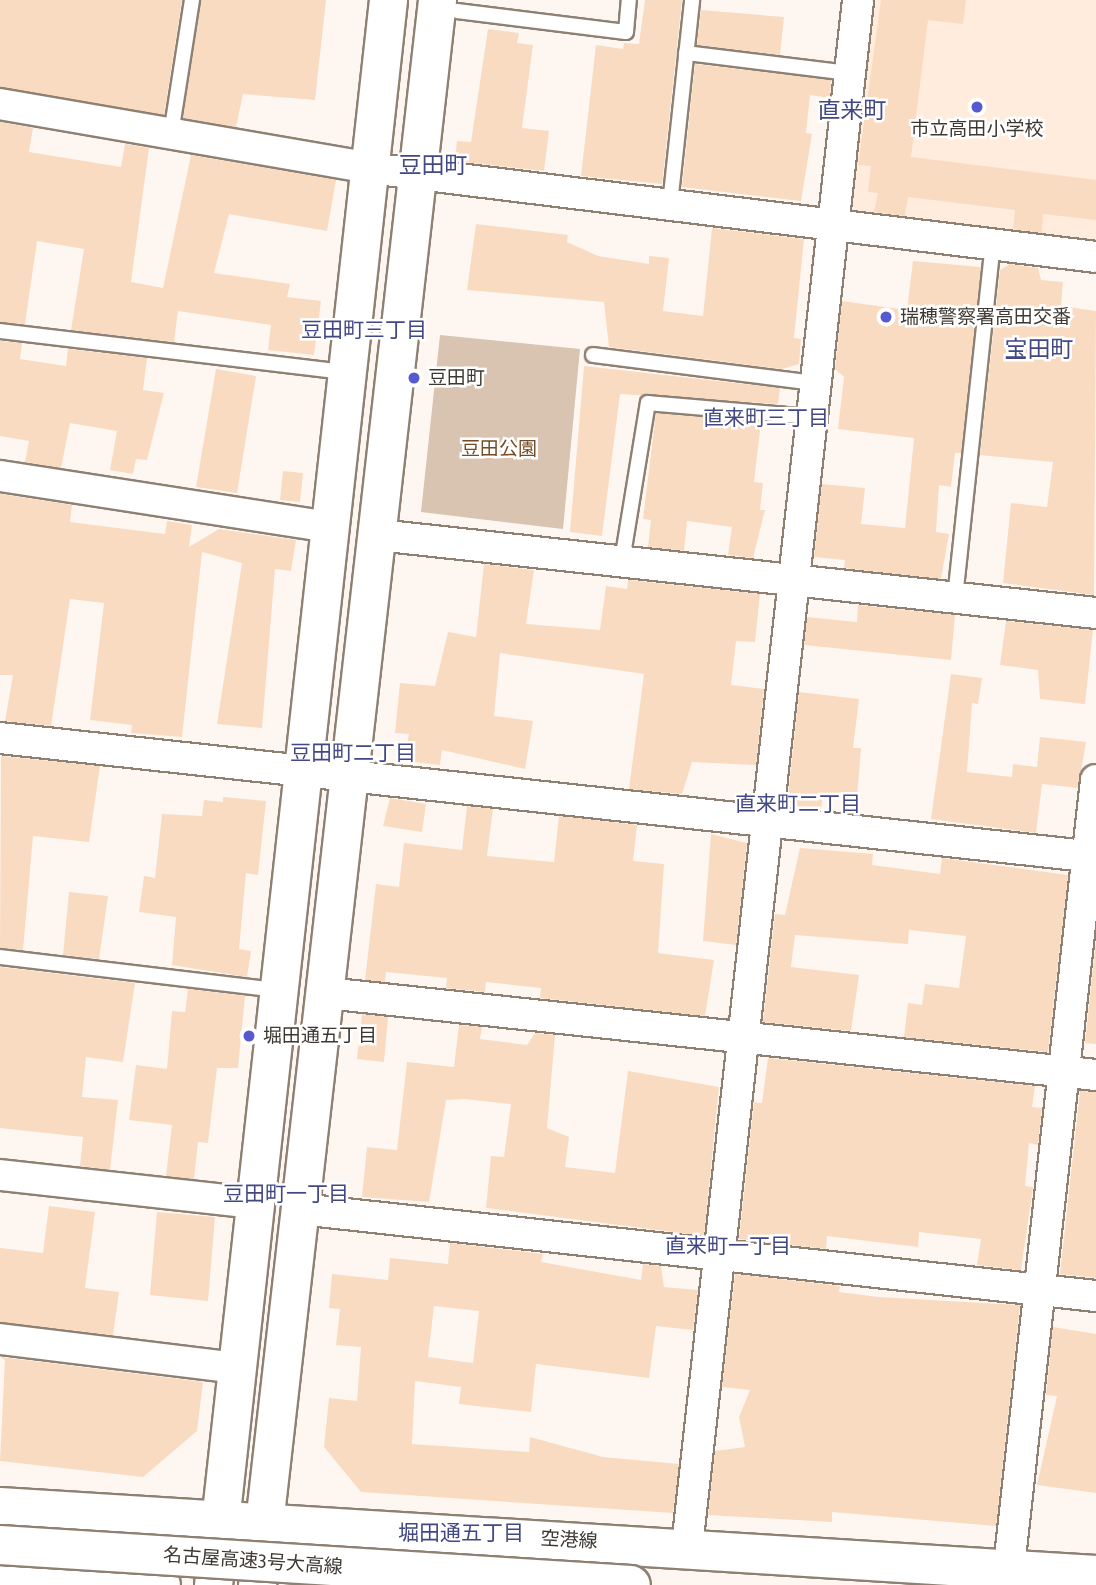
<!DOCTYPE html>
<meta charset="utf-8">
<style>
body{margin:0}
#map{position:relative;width:1096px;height:1585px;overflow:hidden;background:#fef7f1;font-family:"Asap Condensed","Noto Sans JP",sans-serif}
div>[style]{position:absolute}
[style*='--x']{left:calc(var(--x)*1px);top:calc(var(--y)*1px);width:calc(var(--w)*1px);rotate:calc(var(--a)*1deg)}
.built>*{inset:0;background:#ffecdd}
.green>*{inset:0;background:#d9c3b1}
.building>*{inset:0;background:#f9dbc1}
.roads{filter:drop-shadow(2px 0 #8e8073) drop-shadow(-2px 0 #8e8073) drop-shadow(0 2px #8e8073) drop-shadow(0 -2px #8e8073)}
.service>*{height:14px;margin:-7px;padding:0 7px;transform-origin:7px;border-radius:7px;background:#fff}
.minor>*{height:30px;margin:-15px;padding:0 15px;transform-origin:15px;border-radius:15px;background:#fff}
.tertiary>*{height:37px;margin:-18.5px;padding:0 18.5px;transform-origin:18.5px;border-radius:18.5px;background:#fff}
.primary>*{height:38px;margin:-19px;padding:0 19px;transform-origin:19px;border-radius:19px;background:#fff}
.motorway>*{height:38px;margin:-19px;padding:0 19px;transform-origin:19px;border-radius:19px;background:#fff}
.bridges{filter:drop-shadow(2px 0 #8e8073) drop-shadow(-2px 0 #8e8073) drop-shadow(0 2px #8e8073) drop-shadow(0 -2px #8e8073)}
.motorway-bridge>*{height:38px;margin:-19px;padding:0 19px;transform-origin:19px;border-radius:19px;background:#fff}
.dots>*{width:19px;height:19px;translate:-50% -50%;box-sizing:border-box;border:4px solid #fff;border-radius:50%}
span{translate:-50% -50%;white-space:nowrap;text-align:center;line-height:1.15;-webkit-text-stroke:5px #fff;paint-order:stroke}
.poi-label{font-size:19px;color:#3e3832}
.left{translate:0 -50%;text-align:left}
.park-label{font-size:19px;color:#744b24}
.street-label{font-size:19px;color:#3e3832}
.neighbourhood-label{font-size:21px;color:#424884}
.quarter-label{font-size:23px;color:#424884}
</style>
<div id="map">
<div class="built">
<div style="clip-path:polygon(870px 0,1096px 0,1096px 243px,845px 213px)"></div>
</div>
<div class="green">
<div style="clip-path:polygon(440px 335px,580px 349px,563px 529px,421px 512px)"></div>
</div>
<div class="building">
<div style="clip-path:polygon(0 0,182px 0,164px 115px,0 87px)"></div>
<div style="clip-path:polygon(201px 0,326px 0,315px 100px,243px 94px,236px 127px,183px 118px)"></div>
<div style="clip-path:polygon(645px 0,682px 0,662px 184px,581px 176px,596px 45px,623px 49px,624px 43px,639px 44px)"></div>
<div style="clip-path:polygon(881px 0,966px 0,963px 24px,928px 20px,911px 157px,1096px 180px,1096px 220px,1043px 214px,1042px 233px,1013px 229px,1015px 210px,908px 197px,905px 216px,874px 212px,878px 193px,868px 192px,871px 166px,858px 165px)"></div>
<div style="clip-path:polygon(701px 10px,784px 17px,780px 55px,697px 45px)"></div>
<div style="clip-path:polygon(488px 29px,519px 33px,517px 43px,533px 45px,522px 128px,549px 131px,544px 171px,455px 161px,457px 141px,471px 142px)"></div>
<div style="clip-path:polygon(695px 64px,831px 80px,830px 98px,810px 95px,806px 133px,812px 134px,801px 201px,682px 187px)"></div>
<div style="clip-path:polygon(0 122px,33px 128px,29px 152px,121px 167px,125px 144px,149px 148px,131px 282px,163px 288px,191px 155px,336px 180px,327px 231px,229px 214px,214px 273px,290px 284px,287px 297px,321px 301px,314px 355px,268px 350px,271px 325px,178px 311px,174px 342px,71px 330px,84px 249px,37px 241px,25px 324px,0 322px)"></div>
<div style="clip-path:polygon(476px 224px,568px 235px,567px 242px,598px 256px,649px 264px,649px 256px,669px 258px,663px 311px,703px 316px,712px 228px,804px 239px,794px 338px,801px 339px,799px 364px,782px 369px,609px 347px,604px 302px,467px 290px)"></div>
<div style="clip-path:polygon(913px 261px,981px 267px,961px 453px,955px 453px,951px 487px,939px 485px,936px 532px,949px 534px,941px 579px,844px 568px,845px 560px,814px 557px,822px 484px,865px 488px,861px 524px,905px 528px,914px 438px,838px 429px,844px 377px,835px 369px,842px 301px,907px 310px)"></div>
<div style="clip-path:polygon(1010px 264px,1038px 268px,1041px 280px,1063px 282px,1061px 306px,1096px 311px,1094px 595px,1003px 583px,1011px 503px,1047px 507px,1053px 462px,980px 455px,1000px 270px)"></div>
<div style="clip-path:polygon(0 341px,22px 343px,20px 359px,66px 366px,68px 349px,147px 358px,143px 390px,164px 393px,147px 460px,136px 459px,133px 474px,110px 470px,117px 431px,70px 423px,61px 468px,25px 462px,29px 441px,0 436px)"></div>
<div style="clip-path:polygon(584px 366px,780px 388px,778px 404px,620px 394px,602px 536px,570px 532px)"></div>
<div style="clip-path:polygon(216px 369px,256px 376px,237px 493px,196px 487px)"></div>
<div style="clip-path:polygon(656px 413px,761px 422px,754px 482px,763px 483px,760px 510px,765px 510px,753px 558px,728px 555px,732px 527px,687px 521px,684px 551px,648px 547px,651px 520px,643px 519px)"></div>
<div style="clip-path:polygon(283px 471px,303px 473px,300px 502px,280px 500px)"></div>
<div style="clip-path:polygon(0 494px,72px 505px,70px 522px,165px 534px,167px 521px,192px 525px,189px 547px,219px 529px,296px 540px,291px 571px,275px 569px,262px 728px,217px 724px,242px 563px,202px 552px,182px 737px,131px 733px,132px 725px,90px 720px,104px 603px,70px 599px,51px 726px,5px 721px,13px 675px,0 675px)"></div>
<div style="clip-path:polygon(484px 564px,534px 570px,526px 624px,600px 630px,606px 586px,627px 589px,628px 580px,760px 594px,755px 642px,736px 641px,731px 685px,764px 689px,756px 765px,692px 762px,682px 794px,629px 789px,644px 674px,500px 653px,494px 716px,533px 721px,525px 769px,442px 750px,440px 765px,404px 761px,409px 734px,395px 733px,400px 683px,435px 686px,448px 632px,476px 637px)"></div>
<div style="clip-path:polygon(858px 605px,955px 615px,951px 660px,804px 645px,807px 617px,857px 622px)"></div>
<div style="clip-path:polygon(1006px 621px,1093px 630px,1085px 704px,1040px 699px,1038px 670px,1000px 665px)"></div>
<div style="clip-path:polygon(951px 674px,982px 678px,978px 704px,972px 703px,967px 772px,1012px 777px,1013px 764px,1037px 767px,1040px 737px,1086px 742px,1078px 788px,1042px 784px,1036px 833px,931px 819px)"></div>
<div style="clip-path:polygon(799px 692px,859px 699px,853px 748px,861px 748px,857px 797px,823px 794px,821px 810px,787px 806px)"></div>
<div style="clip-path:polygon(1px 756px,100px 766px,89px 842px,33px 836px,23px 950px,0 948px)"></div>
<div style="clip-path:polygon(223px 797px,266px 801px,258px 875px,246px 873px,239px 949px,251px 951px,247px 977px,172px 965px,176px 917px,139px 912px,144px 876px,155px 878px,162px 814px,202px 816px,204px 800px,223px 802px)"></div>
<div style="clip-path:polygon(390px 798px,426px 804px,422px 832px,383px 826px)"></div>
<div style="clip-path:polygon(467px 806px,493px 809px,487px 856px,554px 862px,559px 816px,637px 825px,633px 861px,664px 864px,658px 953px,714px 960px,705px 1016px,540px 998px,541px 988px,486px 982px,485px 992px,446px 988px,447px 978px,386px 972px,385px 982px,365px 980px,376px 884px,399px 887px,404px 843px,462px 850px)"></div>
<div style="clip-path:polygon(711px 834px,747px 843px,736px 945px,703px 941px)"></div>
<div style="clip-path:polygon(800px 848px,873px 854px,872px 865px,940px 874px,942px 858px,1068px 875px,1048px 1052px,904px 1037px,908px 1003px,922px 1005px,925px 984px,959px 988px,966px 936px,909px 930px,908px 944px,795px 935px,791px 967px,859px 975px,851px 1031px,763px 1022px,775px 914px,785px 915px)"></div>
<div style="clip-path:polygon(69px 892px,108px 896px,99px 959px,63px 955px)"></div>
<div style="clip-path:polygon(1096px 939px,1096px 1044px,1085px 1043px)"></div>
<div style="clip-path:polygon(0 967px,135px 983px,123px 1062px,86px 1057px,82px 1097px,118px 1100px,110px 1170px,80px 1166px,83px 1137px,0 1128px)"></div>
<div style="clip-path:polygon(188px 989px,245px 996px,238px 1068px,217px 1068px,208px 1143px,198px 1142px,194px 1179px,166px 1176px,172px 1125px,129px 1120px,136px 1065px,167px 1069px,172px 1011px,185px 1012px)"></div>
<div style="clip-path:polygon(362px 1014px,388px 1017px,384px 1062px,357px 1059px)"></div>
<div style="clip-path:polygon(459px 1025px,482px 1027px,480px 1039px,527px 1045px,535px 1033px,555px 1035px,547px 1128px,569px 1137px,565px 1167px,615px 1173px,628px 1071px,719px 1087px,704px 1236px,486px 1208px,491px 1156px,504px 1157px,511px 1104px,464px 1099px,446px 1100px,429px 1202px,362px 1197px,367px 1147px,397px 1150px,407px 1062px,454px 1067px)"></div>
<div style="clip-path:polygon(768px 1058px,1035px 1086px,1032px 1107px,1042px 1108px,1038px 1145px,1029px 1143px,1025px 1186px,1033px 1187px,1021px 1270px,977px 1265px,981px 1239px,919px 1232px,918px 1247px,827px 1236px,826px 1249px,739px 1239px,754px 1102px,762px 1103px)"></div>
<div style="clip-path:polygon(1080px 1091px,1096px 1092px,1096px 1278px,1060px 1274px)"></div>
<div style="clip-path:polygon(49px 1206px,95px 1212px,85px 1288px,119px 1292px,113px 1335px,0 1322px,0 1248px,43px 1253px)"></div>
<div style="clip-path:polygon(157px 1212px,215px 1217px,208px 1301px,150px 1295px)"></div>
<div style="clip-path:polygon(evenodd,450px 1243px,543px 1254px,541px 1262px,641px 1280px,643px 1264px,661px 1266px,664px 1287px,698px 1290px,693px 1330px,656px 1326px,649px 1378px,536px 1364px,531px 1412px,459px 1404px,461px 1387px,415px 1381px,412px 1444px,529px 1452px,530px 1437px,603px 1457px,679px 1464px,673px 1513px,361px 1492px,324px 1447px,329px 1398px,357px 1401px,361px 1347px,336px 1345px,340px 1309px,329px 1308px,332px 1274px,388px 1280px,390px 1258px,448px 1264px,450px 1243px,434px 1306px,479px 1311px,473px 1363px,428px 1357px,434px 1306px)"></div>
<div style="clip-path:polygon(735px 1274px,840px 1286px,839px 1292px,879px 1297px,1020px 1305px,996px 1526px,832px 1512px,832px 1522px,708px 1515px,715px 1451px,745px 1447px,739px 1417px,750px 1390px,722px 1387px)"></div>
<div style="clip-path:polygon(1053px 1327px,1096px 1334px,1096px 1493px,1037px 1485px,1057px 1396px,1046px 1395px)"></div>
<div style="clip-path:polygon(0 1357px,203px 1382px,197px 1431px,143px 1477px,0 1461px,5px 1360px)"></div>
</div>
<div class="roads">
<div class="service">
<div style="--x:457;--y:11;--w:170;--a:7.1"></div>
<div style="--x:626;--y:32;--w:32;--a:-85"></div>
<div style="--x:686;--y:53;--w:165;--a:7"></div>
<div style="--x:171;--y:134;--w:136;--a:-81.1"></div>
<div style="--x:670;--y:204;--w:205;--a:-83.8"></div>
<div style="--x:0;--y:331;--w:348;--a:6.8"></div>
<div style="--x:593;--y:355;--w:224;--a:7.2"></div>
<div style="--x:622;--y:561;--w:160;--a:-80.7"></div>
<div style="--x:648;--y:403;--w:165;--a:4.9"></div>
<div style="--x:955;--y:598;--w:356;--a:-83.9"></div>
<div style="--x:0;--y:957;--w:279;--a:6.8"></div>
</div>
<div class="minor">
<div style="--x:0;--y:104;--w:375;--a:9.8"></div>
<div style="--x:369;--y:168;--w:732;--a:6.98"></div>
<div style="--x:0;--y:476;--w:333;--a:8.8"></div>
<div style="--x:378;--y:535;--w:722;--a:6.2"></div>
<div style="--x:0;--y:738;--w:1102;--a:6.2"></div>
<div style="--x:326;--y:993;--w:774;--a:6.08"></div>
<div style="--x:0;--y:1175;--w:257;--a:6.3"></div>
<div style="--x:300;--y:1209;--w:801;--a:6.24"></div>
<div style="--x:0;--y:1339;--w:239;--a:7"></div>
<div style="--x:687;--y:1547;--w:1556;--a:-83.69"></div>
<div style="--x:1007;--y:1585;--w:810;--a:-83.69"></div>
</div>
<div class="tertiary">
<div style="--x:213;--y:1585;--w:1595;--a:-83.7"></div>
<div style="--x:257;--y:1585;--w:1595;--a:-83.52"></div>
</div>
<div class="primary">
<div style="--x:0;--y:1507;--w:1098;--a:3.55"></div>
</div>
<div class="motorway">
<div style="--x:0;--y:1579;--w:161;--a:2.1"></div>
</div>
</div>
<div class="bridges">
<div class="motorway-bridge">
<div style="--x:0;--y:1545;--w:632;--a:3.63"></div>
</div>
</div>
<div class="dots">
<div style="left:977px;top:107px;background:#5659d0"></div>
<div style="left:886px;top:317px;background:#5659d0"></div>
<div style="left:414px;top:378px;background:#5659d0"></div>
<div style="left:249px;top:1036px;background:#5659d0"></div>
</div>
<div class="poi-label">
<span style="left:977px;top:129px">市立高田小学校</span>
<span class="left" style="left:900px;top:317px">瑞穂警察署高田交番</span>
<span class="left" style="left:428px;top:378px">豆田町</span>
<span class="left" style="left:263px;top:1036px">堀田通五丁目</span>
</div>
<div class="park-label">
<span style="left:499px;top:449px">豆田公園</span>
</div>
<div class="street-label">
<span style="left:569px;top:1540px;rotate:3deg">空港線</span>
<span style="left:253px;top:1561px;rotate:4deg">名古屋高速3号大高線</span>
</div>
<div class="neighbourhood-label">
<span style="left:364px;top:329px">豆田町三丁目</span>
<span style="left:766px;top:417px">直来町三丁目</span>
<span style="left:353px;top:752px">豆田町二丁目</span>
<span style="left:798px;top:803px">直来町二丁目</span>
<span style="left:286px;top:1193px">豆田町一丁目</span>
<span style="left:728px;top:1245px">直来町一丁目</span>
<span style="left:461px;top:1532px">堀田通五丁目</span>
</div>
<div class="quarter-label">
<span style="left:852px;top:110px">直来町</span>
<span style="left:433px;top:165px">豆田町</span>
<span style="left:1039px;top:349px">宝田町</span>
</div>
</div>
